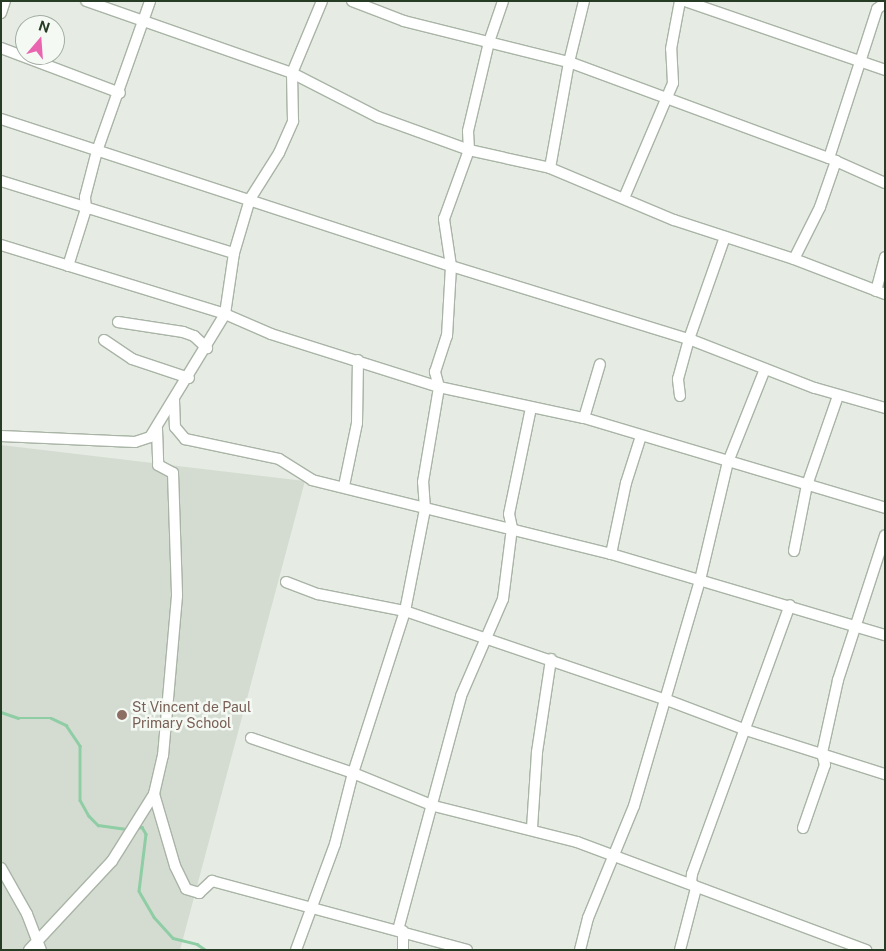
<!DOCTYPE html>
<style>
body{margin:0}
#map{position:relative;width:886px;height:951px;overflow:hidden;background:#e6ece3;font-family:"Public Sans",sans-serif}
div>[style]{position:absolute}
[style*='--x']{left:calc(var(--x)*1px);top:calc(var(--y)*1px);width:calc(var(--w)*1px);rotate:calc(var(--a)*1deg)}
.built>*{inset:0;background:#d4dcd2}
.stream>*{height:2.5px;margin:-1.25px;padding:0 1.25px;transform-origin:1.25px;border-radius:1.25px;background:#8fcda4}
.roads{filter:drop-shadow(1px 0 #a9b4a6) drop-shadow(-1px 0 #a9b4a6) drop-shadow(0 1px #a9b4a6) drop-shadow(0 -1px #a9b4a6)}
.street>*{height:10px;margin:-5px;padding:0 5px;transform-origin:5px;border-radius:5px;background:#fff}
.dots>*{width:14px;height:14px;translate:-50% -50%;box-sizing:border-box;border:2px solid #f5f9f4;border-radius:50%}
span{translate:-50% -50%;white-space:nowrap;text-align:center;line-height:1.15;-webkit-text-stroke:5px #f5f9f4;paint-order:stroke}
.education-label{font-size:14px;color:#785e54}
.left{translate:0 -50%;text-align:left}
.frame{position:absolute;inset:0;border:2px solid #263c24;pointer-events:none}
.north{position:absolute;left:15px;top:15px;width:50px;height:50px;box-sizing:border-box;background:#f5f9f4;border:1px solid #a2ada1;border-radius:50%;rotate:18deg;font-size:14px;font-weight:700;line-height:20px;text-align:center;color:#263c24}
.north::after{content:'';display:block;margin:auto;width:18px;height:22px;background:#e965b0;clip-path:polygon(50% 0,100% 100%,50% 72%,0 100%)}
</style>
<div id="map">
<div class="built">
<div style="clip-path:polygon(1px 445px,305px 481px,180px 950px,1px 950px)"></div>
</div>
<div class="stream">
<div style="--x:1;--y:712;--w:18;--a:19"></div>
<div style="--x:18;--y:718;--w:33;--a:0"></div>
<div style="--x:51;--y:718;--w:17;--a:25"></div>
<div style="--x:66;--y:725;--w:25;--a:56"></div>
<div style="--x:80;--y:746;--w:54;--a:90"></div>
<div style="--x:80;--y:800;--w:18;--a:61"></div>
<div style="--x:89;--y:816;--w:13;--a:45"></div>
<div style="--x:98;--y:825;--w:30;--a:8"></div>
<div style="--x:136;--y:828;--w:6;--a:-9"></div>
<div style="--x:142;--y:827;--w:8;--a:60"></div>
<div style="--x:146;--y:834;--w:57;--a:97"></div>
<div style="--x:139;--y:891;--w:30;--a:60"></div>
<div style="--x:154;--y:917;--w:28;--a:48"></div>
<div style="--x:173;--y:938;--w:25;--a:14"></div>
<div style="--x:197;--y:944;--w:11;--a:34"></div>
</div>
<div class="roads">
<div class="street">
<div style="--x:322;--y:1;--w:78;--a:112.6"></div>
<div style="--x:292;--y:73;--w:97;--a:27.1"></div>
<div style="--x:378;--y:117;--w:97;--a:19.9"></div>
<div style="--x:469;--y:150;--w:83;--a:12.5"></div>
<div style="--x:550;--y:168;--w:134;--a:22.8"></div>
<div style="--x:674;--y:220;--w:126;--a:18"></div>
<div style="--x:794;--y:259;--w:97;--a:21"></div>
<div style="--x:352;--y:1;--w:56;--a:21"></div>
<div style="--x:404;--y:21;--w:170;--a:14"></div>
<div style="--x:569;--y:62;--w:277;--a:20.3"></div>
<div style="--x:829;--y:158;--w:61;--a:24.1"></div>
<div style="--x:685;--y:1;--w:212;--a:19"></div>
<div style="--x:1;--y:13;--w:13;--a:-72"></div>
<div style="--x:1;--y:48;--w:127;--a:20.7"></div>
<div style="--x:1;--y:119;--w:473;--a:18.1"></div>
<div style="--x:451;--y:266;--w:249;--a:17.1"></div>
<div style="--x:689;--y:339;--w:135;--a:21.3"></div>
<div style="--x:815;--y:388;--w:73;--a:15.9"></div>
<div style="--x:829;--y:158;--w:157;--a:-72.1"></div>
<div style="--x:877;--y:9;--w:10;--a:-37"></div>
<div style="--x:550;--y:168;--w:108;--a:-79.8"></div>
<div style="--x:569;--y:62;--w:63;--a:-76.2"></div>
<div style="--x:1;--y:181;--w:244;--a:17.2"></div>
<div style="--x:624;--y:198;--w:125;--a:-66.9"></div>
<div style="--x:673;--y:83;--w:34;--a:-93"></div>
<div style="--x:671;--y:49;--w:49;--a:-79.4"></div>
<div style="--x:1;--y:245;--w:234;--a:17.1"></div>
<div style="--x:225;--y:314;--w:50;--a:23.5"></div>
<div style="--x:271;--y:334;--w:176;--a:17.5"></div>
<div style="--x:439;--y:387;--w:148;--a:12.1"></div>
<div style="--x:584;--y:418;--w:314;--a:16.6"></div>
<div style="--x:794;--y:259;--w:58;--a:-63.4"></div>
<div style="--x:820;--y:207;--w:49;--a:-70.8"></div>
<div style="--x:68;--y:266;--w:60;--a:-72.5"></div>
<div style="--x:86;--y:209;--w:12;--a:-95"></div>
<div style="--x:85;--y:197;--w:48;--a:-75.4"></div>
<div style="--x:97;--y:151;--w:159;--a:-70.5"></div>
<div style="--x:876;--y:291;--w:35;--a:-75"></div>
<div style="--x:118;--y:322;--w:66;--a:8.7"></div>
<div style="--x:183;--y:332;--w:12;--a:20"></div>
<div style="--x:194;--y:336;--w:18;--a:43"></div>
<div style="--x:104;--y:340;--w:34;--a:34"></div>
<div style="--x:132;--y:359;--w:60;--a:18.4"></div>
<div style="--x:680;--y:396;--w:17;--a:-97"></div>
<div style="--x:678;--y:379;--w:41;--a:-74.6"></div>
<div style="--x:689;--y:339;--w:108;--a:-70.6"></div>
<div style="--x:174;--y:400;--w:27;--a:88"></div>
<div style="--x:175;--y:427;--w:16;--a:50"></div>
<div style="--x:185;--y:439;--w:96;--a:12"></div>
<div style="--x:279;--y:459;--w:39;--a:32"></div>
<div style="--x:312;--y:480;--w:308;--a:13.9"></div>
<div style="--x:611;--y:554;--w:286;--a:16.5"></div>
<div style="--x:584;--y:418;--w:56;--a:-73.5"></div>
<div style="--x:157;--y:429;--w:36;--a:88"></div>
<div style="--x:158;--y:465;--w:17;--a:28"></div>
<div style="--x:173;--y:473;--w:123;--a:88.1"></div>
<div style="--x:177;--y:596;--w:160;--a:95"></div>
<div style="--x:163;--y:755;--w:40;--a:103"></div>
<div style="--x:154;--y:794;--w:75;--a:73.7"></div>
<div style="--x:175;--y:866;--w:25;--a:64"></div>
<div style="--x:186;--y:889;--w:14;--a:17"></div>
<div style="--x:199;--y:893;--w:18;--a:-43"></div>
<div style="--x:212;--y:881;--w:264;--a:15.1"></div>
<div style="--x:1;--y:436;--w:134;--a:2.6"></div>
<div style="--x:135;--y:442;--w:16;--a:-18"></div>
<div style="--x:150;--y:437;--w:144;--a:-58.6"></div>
<div style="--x:225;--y:314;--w:62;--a:-81.6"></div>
<div style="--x:234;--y:253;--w:56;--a:-73.5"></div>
<div style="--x:250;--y:199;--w:54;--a:-57.8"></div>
<div style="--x:279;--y:153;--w:35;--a:-66"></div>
<div style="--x:293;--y:121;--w:48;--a:-91.2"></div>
<div style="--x:292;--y:73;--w:218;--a:-160.7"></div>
<div style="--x:344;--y:486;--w:64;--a:-78.3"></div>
<div style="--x:357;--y:423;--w:63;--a:-89.1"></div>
<div style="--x:794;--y:551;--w:67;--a:-78.9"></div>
<div style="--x:807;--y:485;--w:94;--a:-70.8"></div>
<div style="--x:611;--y:554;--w:73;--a:-78.1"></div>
<div style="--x:626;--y:483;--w:49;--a:-72.3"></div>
<div style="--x:286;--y:582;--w:34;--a:21"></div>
<div style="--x:318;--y:594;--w:89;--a:11.1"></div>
<div style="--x:405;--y:611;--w:277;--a:18.8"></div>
<div style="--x:667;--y:700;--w:85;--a:20.8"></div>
<div style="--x:746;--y:730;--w:146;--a:17.6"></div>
<div style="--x:251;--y:738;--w:108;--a:18.9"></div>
<div style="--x:353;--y:773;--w:87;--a:22.2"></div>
<div style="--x:434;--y:806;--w:147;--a:14.1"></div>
<div style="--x:577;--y:842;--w:309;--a:20.5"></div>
<div style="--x:532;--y:828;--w:76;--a:-86.2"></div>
<div style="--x:537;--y:752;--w:94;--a:-81.4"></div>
<div style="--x:803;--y:828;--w:67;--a:-70.8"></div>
<div style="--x:825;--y:765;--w:12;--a:-104"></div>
<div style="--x:822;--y:753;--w:75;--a:-77.6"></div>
<div style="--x:838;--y:680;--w:152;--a:-72"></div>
<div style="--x:1;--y:868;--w:53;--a:60.5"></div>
<div style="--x:27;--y:914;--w:39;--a:69"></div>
<div style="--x:398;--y:930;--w:242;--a:-74.9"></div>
<div style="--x:461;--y:696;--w:106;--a:-66.6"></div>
<div style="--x:503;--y:599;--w:72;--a:-82.8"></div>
<div style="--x:512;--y:528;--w:14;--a:-102"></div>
<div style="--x:509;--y:514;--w:108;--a:-78.3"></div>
<div style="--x:29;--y:950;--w:122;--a:-47"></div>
<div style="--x:112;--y:861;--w:79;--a:-57.9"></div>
<div style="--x:296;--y:950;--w:113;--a:-69.8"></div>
<div style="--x:335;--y:844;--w:73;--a:-75.8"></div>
<div style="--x:353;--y:773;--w:170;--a:-72.2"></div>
<div style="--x:405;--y:611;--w:104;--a:-78.9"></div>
<div style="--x:425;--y:509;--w:27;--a:-94"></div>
<div style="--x:423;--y:482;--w:96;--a:-80.4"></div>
<div style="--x:439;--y:387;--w:16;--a:-105"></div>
<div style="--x:435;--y:372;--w:38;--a:-72"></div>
<div style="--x:447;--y:336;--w:70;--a:-86.7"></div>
<div style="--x:451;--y:266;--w:48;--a:-98.5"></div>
<div style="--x:444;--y:219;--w:73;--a:-70.1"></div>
<div style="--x:469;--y:150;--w:19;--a:-93"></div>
<div style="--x:468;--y:131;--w:91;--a:-76.7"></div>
<div style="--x:489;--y:42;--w:43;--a:-71.1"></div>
<div style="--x:403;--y:950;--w:19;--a:-90"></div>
<div style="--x:580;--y:950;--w:33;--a:-76"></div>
<div style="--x:588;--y:918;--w:121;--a:-67.7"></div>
<div style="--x:634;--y:806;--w:235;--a:-73.7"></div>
<div style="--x:700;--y:580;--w:121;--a:-76.7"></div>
<div style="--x:728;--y:462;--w:100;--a:-68.3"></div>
<div style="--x:680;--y:950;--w:64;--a:-75.5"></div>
<div style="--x:696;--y:888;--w:8;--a:-130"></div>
<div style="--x:691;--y:882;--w:8;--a:-83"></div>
<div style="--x:692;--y:874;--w:286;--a:-70"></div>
</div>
</div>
<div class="dots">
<div style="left:122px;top:715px;background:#8d6e63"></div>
</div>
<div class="education-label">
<span class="left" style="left:132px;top:715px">St Vincent de Paul<br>Primary School</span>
</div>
<div class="frame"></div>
<div class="north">N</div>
</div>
